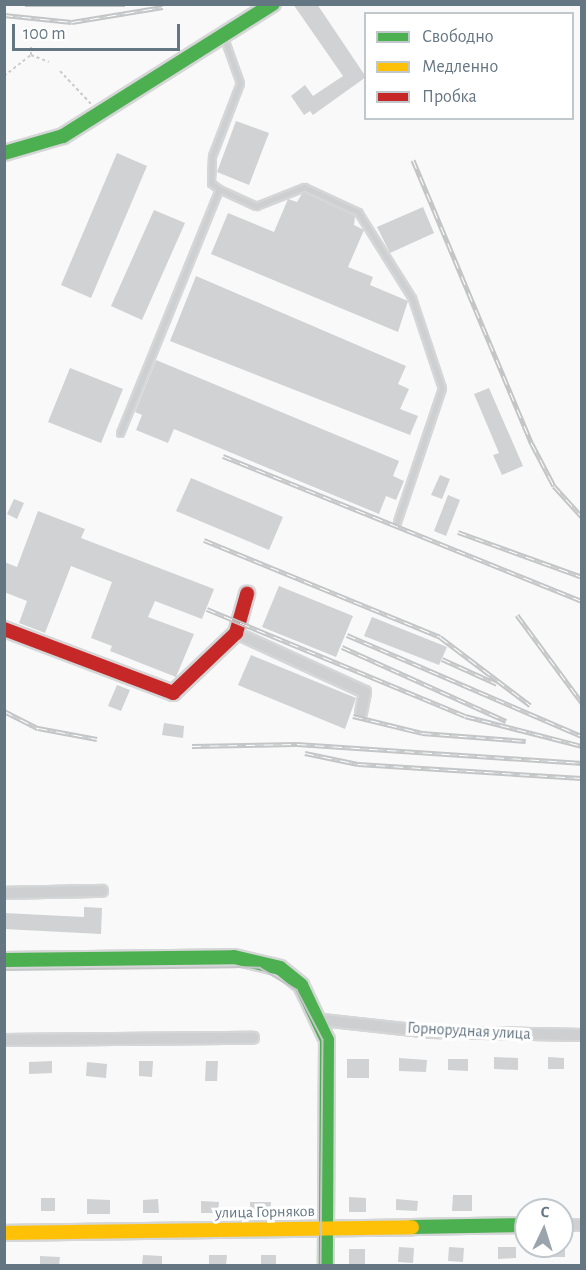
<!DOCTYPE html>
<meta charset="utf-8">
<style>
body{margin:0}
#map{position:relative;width:586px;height:1270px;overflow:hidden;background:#f9f9f9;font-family:"Alegreya Sans",sans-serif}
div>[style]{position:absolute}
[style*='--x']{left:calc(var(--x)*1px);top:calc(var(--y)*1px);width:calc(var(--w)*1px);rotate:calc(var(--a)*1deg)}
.building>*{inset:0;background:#d0d2d3}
.path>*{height:2px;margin-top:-1px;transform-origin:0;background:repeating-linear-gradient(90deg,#cbcccd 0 3px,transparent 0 6px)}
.roads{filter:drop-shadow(2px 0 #d5d6d7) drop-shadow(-2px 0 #d5d6d7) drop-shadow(0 2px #d5d6d7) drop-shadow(0 -2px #d5d6d7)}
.lane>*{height:5px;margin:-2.5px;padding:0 2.5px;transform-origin:2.5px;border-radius:2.5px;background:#cecfd0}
.street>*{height:10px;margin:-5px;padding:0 5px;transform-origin:5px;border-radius:5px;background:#cecfd0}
.fast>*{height:14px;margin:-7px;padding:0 7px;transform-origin:7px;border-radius:7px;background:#4caf50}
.slow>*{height:14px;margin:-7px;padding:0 7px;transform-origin:7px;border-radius:7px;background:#ffc107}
.jam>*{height:14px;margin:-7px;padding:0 7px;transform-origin:7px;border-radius:7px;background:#c62828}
.tram>*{height:1.5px;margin:-0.75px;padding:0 0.75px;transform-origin:0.75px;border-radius:0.75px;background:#c3c5c6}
.rail>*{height:5px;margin-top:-2.5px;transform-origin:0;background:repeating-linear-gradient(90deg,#fff 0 9px,#c3c5c6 0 18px);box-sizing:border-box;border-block:2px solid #c3c5c6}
span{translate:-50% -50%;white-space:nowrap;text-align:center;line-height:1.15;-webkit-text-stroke:6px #fff;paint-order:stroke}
.street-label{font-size:16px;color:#657683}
.frame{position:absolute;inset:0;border:6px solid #657683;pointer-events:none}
.legend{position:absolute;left:364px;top:12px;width:210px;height:108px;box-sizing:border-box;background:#fff;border:2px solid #c1c8cd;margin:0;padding:8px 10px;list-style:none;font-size:18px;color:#657683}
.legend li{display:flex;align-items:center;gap:12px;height:30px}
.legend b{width:30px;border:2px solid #c1c8cd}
.north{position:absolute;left:514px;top:1198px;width:60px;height:60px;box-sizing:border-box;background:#fff;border:2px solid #c1c8cd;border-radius:50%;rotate:4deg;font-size:16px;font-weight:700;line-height:24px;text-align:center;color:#657683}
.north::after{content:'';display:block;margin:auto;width:21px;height:27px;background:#99a4ac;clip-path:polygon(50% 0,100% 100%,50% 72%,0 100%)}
.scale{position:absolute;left:12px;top:24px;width:168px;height:27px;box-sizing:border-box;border:3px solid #657683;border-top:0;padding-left:8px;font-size:18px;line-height:21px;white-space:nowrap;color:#657683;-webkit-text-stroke:4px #fff;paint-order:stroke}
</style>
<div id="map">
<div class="building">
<div style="clip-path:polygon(293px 4px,317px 4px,366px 77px,313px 115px,310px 111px,304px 115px,291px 96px,305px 85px,313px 96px,343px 76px)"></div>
<div style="clip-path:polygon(236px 121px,269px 133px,249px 185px,217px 172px)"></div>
<div style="clip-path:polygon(117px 153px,147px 166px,91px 298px,61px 285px)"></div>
<div style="clip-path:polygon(303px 192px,355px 216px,354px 225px,364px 230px,348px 267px,373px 277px,370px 285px,408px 301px,398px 332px,211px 254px,228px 213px,274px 232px,288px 199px,297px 202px)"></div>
<div style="clip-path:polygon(423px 207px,434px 233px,390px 253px,377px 227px)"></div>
<div style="clip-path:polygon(154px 210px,185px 223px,142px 320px,111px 306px)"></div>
<div style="clip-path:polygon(196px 276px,406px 366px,398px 384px,409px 389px,400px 409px,418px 416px,410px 435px,170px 341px)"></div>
<div style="clip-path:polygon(156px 360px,399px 461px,393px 476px,404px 481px,396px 500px,386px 496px,379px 514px,174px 429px,168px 443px,136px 430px,142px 415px,135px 412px)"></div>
<div style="clip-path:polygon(70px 368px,123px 389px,101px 443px,48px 422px)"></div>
<div style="clip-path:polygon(489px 388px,523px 466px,502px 475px,493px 455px,499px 453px,474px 394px)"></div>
<div style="clip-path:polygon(440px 475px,450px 479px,442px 499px,431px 495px)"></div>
<div style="clip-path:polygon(191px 478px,283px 517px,269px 550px,176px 511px)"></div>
<div style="clip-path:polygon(448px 495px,460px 500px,446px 536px,434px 531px)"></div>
<div style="clip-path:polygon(14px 499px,24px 503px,17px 519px,7px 514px)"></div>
<div style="clip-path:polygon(38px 511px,85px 529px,81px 538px,214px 589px,202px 619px,155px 601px,148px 617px,194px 634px,176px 677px,110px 651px,112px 646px,91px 638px,112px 582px,71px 566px,45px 633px,19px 623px,27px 601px,4px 592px,4px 562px,17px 567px)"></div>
<div style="clip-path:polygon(279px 586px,353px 616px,336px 657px,262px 627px)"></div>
<div style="clip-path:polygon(372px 617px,447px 647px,439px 665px,364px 636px)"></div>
<div style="clip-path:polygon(251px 655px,356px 698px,345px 729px,238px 685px)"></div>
<div style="clip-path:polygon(117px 685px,130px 690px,121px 711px,108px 706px)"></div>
<div style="clip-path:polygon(164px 723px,184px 726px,183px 738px,162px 735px)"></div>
<div style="clip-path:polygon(84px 907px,102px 908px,101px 934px,4px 929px,4px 913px,84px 917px)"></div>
<div style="clip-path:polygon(494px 1057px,518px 1058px,518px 1070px,494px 1069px)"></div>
<div style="clip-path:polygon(548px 1057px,564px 1058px,564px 1069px,548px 1069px)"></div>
<div style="clip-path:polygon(399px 1058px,427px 1060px,426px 1072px,399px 1071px)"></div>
<div style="clip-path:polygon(347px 1059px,369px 1059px,369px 1078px,347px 1078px)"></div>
<div style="clip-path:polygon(448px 1059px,468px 1059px,468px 1071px,448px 1070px)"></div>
<div style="clip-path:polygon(52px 1061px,52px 1073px,29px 1074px,29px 1062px)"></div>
<div style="clip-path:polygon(139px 1061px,153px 1061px,152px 1077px,139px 1076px)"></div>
<div style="clip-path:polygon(206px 1061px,218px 1061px,217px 1081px,205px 1081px)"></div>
<div style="clip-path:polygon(87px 1062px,107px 1064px,106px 1078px,86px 1076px)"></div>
<div style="clip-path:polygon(453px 1195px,472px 1195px,472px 1211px,452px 1211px)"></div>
<div style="clip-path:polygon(349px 1197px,366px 1198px,366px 1212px,349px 1212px)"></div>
<div style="clip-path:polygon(41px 1198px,55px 1198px,55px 1211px,41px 1211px)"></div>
<div style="clip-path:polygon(87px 1199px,110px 1200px,110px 1214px,87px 1214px)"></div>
<div style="clip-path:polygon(158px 1199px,159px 1213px,143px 1213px,143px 1200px)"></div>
<div style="clip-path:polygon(396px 1199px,418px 1201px,417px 1211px,396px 1210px)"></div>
<div style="clip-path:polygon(201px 1201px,219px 1202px,218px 1213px,201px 1213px)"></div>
<div style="clip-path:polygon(250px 1202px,271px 1202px,270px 1213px,250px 1212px)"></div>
<div style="clip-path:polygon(540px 1246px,565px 1246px,565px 1257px,540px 1257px)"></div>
<div style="clip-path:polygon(399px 1247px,414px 1248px,413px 1263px,398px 1262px)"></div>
<div style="clip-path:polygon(449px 1247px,464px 1248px,463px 1262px,448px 1261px)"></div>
<div style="clip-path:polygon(498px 1247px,516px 1247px,516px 1258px,498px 1259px)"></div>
<div style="clip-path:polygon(349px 1249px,365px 1249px,365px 1265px,349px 1265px)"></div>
<div style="clip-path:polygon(143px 1255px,162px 1256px,162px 1266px,142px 1266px)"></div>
<div style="clip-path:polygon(209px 1255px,227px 1255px,226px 1265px,209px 1264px)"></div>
<div style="clip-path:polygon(261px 1255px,276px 1255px,276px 1266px,261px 1266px)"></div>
<div style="clip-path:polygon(40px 1256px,60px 1257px,59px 1266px,40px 1266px)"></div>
</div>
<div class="path">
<div style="--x:31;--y:55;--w:19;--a:21"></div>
<div style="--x:60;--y:71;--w:45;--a:46.8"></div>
<div style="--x:4;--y:76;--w:34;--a:-38"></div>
<div style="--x:31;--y:55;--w:8;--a:-90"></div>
</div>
<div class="roads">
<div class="lane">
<div style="--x:219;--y:189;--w:41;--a:24.7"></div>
<div style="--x:256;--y:206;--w:52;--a:-21.6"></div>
<div style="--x:304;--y:187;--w:60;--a:24.8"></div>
<div style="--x:358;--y:212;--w:102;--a:57.9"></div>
<div style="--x:412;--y:298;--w:95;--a:71.6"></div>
<div style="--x:442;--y:388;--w:141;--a:108.6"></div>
<div style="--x:120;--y:433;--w:263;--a:-67.9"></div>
<div style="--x:219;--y:189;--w:10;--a:-143"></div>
<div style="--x:211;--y:183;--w:27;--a:-88"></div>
<div style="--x:212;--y:156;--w:78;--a:-69"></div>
<div style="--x:240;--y:83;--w:48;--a:-109.6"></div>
</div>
<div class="street">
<div style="--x:236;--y:633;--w:142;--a:24.6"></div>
<div style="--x:365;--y:692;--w:21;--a:101"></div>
<div style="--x:4;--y:893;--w:98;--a:-1.2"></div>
<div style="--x:322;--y:1020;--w:110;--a:6.3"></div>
<div style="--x:431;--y:1032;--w:151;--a:1.1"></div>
<div style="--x:4;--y:1040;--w:249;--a:-0.5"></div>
<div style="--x:562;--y:1225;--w:20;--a:0"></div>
</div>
<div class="fast">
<div style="--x:4;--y:153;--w:61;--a:-16.1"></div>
<div style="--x:63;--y:136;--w:248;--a:-32.2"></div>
<div style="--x:4;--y:960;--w:230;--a:-0.7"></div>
<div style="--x:234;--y:957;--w:47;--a:13.4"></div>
<div style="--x:280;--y:968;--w:27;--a:39"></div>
<div style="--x:301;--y:985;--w:61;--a:64.7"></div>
<div style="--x:327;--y:1040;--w:226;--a:90.3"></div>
<div style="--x:412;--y:1227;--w:114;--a:-1"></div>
</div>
<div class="slow">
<div style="--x:4;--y:1233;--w:408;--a:-0.8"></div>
</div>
<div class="jam">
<div style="--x:4;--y:629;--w:181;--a:20.7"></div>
<div style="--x:173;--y:693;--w:87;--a:-43.6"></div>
<div style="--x:236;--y:633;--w:41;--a:-74.2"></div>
</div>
</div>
<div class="tram">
<div style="--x:4;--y:970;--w:232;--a:-0.7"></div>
<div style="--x:236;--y:967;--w:24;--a:2"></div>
<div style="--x:260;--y:968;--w:43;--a:30.7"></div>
<div style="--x:297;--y:990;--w:56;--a:62.5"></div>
<div style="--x:323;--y:1040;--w:226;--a:90.5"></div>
</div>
<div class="rail">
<div style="--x:25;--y:4;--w:100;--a:0"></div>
<div style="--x:4;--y:15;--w:68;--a:5.9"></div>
<div style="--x:72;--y:22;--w:92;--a:-9.4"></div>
<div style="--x:413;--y:160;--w:308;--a:67.3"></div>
<div style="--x:532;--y:444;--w:47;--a:62.4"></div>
<div style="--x:554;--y:486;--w:42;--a:47.9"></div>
<div style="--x:223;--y:456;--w:387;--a:22"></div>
<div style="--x:458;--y:532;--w:132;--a:19.9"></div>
<div style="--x:204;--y:540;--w:255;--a:22.3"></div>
<div style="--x:440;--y:637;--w:113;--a:37.1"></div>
<div style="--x:207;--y:609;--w:279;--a:22.5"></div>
<div style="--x:465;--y:716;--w:121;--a:14.4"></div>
<div style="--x:517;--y:615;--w:109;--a:53.5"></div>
<div style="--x:347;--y:635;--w:256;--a:23.3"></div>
<div style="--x:342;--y:647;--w:180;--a:24.3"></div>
<div style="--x:442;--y:659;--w:60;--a:24.4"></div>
<div style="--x:4;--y:711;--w:38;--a:27"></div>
<div style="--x:38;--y:728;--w:60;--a:10.6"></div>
<div style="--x:353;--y:716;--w:71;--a:13.8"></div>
<div style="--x:422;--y:733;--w:104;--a:4.4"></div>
<div style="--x:192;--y:746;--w:105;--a:-1.1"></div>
<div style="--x:297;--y:744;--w:286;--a:3.8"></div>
<div style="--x:305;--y:753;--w:54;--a:11.7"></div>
<div style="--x:358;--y:764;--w:224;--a:3.6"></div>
</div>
<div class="street-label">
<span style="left:469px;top:1031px;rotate:3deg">Горнорудная улица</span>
<span style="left:265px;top:1212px;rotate:-1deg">улица Горняков</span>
</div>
<div class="frame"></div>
<ul class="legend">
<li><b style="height:8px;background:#4caf50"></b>Свободно</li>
<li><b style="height:8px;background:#ffc107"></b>Медленно</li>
<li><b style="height:8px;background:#c62828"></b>Пробка</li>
</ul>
<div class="north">С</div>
<div class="scale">100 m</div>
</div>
